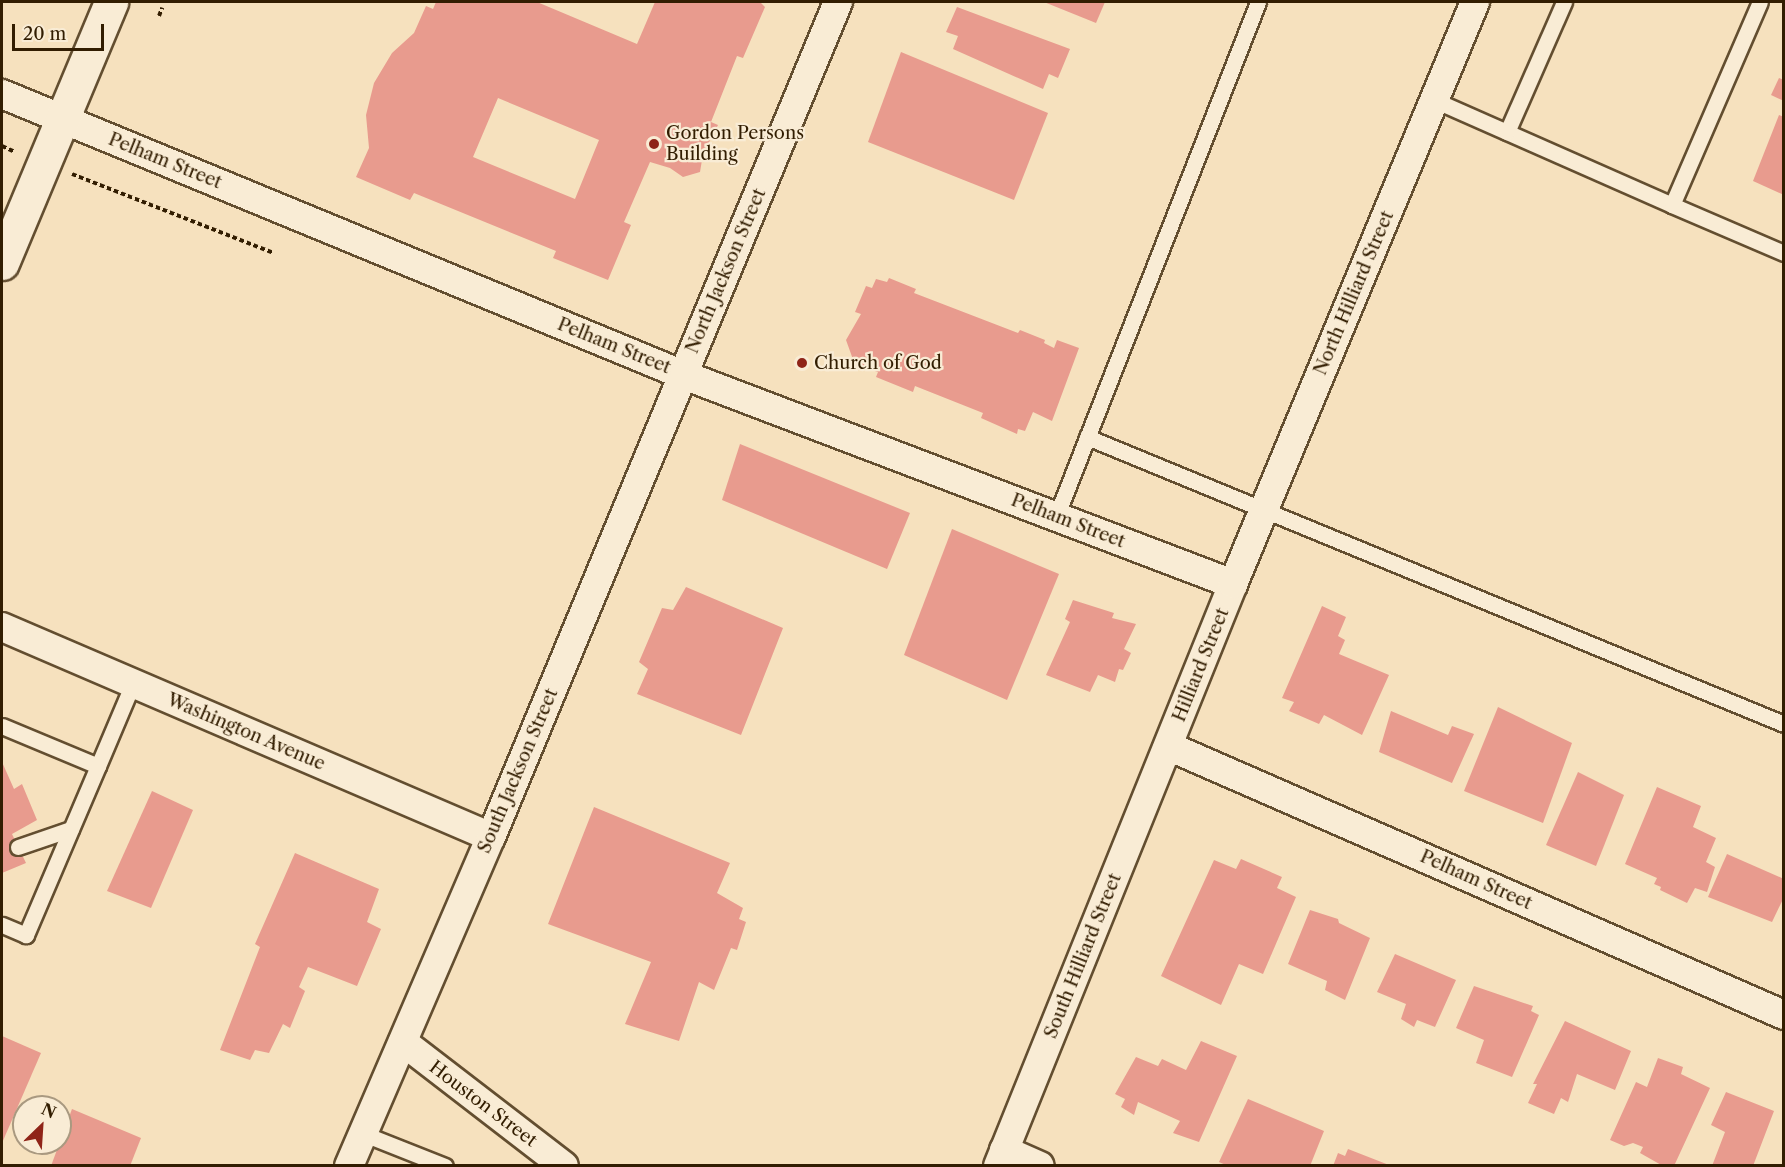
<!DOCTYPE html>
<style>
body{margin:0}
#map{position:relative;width:1785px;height:1167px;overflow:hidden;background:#f6e1be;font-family:"Libre Caslon Text",serif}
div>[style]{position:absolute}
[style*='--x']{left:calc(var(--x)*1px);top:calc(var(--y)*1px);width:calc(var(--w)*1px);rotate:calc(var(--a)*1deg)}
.building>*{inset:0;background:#e89b8e}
.path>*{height:4px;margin-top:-2px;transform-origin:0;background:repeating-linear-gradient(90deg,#321d01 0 4.5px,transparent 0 7.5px)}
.roads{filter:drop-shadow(2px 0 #634e30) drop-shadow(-2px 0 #634e30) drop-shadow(0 2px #634e30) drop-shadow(0 -2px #634e30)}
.service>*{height:15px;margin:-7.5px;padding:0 7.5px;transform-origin:7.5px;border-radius:7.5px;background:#f9ecd5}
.minor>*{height:28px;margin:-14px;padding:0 14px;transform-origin:14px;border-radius:14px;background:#f9ecd5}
.tertiary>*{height:33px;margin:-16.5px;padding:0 16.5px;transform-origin:16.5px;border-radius:16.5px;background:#f9ecd5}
.dots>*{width:16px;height:16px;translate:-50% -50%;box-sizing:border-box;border:3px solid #f9ecd5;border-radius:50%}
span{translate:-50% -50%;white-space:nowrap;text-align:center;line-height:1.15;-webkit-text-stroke:4.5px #f9ecd5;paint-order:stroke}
.poi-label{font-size:18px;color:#321d01}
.left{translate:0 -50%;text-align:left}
.street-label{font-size:18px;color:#321d01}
.frame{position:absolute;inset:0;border:3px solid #321d01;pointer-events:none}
.north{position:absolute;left:12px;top:1095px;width:60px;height:60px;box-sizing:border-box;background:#f9ecd5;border:2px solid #a99980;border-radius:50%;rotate:25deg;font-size:16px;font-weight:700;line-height:24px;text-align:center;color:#321d01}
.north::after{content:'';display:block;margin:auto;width:21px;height:27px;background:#8f2418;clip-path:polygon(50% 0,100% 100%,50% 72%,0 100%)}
.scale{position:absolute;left:12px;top:24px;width:92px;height:27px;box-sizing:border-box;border:3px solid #321d01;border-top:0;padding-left:8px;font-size:18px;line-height:21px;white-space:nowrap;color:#321d01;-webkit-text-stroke:4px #f9ecd5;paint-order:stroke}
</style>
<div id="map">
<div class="building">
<div style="clip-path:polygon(evenodd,436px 2px,537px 2px,637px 44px,655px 2px,760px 2px,765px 7px,743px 58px,737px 56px,711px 122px,718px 125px,703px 154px,700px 172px,683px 177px,670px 168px,650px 162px,624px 222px,631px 225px,608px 280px,553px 258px,556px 251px,414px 193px,410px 200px,356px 177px,369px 148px,366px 115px,374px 83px,392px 53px,414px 33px,426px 6px,433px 9px,436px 2px,498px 98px,599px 140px,575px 199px,473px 157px,498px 98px)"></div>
<div style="clip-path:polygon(1044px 2px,1105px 2px,1096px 23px)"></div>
<div style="clip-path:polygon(957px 7px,1070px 49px,1058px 78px,1049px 74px,1043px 89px,953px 49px,958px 36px,946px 32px)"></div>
<div style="clip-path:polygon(901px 52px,1048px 113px,1014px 200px,868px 142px)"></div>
<div style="clip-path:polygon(1779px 78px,1784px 80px,1784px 101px,1771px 95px)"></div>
<div style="clip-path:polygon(1779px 115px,1784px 117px,1784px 195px,1753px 181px)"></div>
<div style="clip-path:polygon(889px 278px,916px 289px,914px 293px,1018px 333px,1020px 330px,1045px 340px,1044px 343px,1054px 348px,1057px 340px,1079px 348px,1052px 421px,1033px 412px,1025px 431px,1018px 429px,1017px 434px,981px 418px,983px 413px,915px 386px,913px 392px,876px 377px,878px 372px,855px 365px,846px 340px,861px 314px,855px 312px,866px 286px,872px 288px,876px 279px,887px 282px)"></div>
<div style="clip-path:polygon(740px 444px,910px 513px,887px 569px,722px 500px)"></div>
<div style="clip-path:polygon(952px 529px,1059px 574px,1007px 700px,904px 655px)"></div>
<div style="clip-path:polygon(686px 587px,783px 628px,741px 735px,637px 694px,648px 669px,639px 662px,662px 608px,673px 610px)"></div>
<div style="clip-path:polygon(1073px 600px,1114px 613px,1112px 618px,1136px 624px,1124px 649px,1131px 653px,1123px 670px,1119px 669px,1115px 682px,1098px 675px,1090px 692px,1046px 675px,1070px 622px,1065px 619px)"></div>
<div style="clip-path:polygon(1322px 606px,1346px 617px,1338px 636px,1345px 640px,1339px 654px,1389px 675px,1362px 735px,1324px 715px,1319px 724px,1289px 711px,1294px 702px,1282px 698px)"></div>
<div style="clip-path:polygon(1498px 707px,1572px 743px,1543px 823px,1464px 791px)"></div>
<div style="clip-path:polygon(1391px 711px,1448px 735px,1452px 726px,1474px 734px,1452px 783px,1379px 752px)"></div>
<div style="clip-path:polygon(2px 762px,14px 789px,22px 784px,37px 820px,12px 834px,26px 863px,2px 873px)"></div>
<div style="clip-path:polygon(1578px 772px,1624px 795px,1596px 866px,1546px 845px)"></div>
<div style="clip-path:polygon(1657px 787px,1701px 806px,1693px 827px,1716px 838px,1706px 862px,1715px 867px,1707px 892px,1695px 888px,1687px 903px,1660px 890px,1661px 887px,1654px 884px,1657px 878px,1625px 864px)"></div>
<div style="clip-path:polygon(152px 791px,193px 810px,151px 908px,107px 891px)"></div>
<div style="clip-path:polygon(594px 807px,730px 863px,717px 893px,743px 908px,739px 919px,746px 922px,737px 950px,731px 948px,714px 990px,699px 982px,679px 1041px,625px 1024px,651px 962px,548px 924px)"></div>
<div style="clip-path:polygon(295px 853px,379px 889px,367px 922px,381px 929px,357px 986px,308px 967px,299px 987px,305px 991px,290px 1028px,283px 1024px,269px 1053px,255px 1050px,250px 1060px,220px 1050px,260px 947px,255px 944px)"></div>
<div style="clip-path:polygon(1727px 854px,1784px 879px,1784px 897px,1772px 922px,1708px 897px)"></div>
<div style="clip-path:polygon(1241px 859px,1282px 877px,1277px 888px,1296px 897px,1263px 974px,1239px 964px,1221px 1005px,1161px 976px,1214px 860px,1236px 869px)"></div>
<div style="clip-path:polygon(1310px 910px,1338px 919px,1339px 923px,1370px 938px,1345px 1000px,1325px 990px,1327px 981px,1288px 964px)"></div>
<div style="clip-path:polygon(1395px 954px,1456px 980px,1435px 1027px,1417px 1020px,1414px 1027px,1401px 1019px,1406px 1004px,1377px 992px)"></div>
<div style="clip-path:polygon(1474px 986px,1533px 1006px,1531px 1011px,1539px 1015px,1512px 1077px,1476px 1063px,1484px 1040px,1456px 1028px)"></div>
<div style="clip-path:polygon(1565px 1021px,1631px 1051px,1615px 1090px,1577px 1074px,1568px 1102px,1561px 1098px,1554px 1114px,1528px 1103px,1537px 1084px,1533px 1084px)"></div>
<div style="clip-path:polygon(2px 1036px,41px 1053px,2px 1143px)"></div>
<div style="clip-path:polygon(1201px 1041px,1237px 1056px,1199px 1142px,1173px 1133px,1180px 1121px,1138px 1102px,1134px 1115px,1121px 1107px,1125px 1099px,1115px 1094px,1136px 1057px,1158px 1066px,1162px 1059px,1186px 1070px)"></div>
<div style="clip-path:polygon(1658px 1058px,1683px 1067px,1681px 1074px,1710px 1088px,1674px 1166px,1663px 1166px,1640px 1153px,1643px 1147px,1633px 1143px,1624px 1146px,1610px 1140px,1636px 1082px,1647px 1087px)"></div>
<div style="clip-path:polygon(1726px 1092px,1774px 1111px,1753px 1166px,1712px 1166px,1725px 1132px,1711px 1125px)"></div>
<div style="clip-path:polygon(1248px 1099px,1324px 1131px,1310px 1166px,1228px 1166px,1219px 1162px)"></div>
<div style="clip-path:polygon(72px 1109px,141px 1138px,130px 1166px,51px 1166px)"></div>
<div style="clip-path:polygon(1348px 1149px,1389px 1165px,1389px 1166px,1333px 1166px,1338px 1153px,1345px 1156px)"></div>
</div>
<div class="path">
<div style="--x:159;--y:16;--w:9;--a:-69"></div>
<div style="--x:2;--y:146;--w:14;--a:25"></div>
<div style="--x:72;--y:174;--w:217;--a:21.4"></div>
</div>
<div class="roads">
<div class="service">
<div style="--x:1434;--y:100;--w:260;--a:23.8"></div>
<div style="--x:1672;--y:205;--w:221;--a:-66.6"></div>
<div style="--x:1507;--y:132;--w:142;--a:-66.3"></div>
<div style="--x:1672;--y:205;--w:122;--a:23.2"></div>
<div style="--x:1087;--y:437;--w:754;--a:22.38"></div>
<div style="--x:1056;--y:517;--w:553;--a:-68.58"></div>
<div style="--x:2;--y:726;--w:104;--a:22.6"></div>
<div style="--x:98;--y:766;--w:184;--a:113.1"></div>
<div style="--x:26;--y:935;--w:26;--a:-157"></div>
<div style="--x:98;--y:766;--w:90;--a:-67.1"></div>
<div style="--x:18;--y:847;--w:56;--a:-18.8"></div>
<div style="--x:364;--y:1134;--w:87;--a:21.6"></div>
</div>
<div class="minor">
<div style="--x:2;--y:94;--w:734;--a:22.41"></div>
<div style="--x:681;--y:374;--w:591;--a:20.83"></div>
<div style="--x:2;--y:627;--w:532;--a:23.24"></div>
<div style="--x:1168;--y:746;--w:672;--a:23.59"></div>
<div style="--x:403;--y:1042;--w:203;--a:37.6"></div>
<div style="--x:1004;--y:1150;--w:39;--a:24"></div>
<div style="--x:349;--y:1166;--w:358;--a:-66.7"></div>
<div style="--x:491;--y:837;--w:904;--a:-67.43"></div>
<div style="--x:998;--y:1166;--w:628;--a:-68.01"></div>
<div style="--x:1233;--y:584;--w:630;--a:-67.42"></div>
</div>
<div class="tertiary">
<div style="--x:2;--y:263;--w:283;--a:-67.3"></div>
</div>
</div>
<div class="dots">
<div style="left:654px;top:144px;background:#8f2418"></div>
<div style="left:802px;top:363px;background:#8f2418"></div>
</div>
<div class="poi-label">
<span class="left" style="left:666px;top:144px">Gordon Persons<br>Building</span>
<span class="left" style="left:814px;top:363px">Church of God</span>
</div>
<div class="street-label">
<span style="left:165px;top:161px;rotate:22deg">Pelham Street</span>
<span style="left:726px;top:271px;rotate:-67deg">North Jackson Street</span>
<span style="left:1354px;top:293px;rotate:-67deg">North Hilliard Street</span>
<span style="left:614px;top:346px;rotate:22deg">Pelham Street</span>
<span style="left:1068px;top:521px;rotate:21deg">Pelham Street</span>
<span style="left:1201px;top:665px;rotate:-68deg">Hilliard Street</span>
<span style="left:246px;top:732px;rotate:23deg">Washington Avenue</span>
<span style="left:518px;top:771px;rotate:-67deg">South Jackson Street</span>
<span style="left:1476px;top:880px;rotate:24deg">Pelham Street</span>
<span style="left:1083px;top:956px;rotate:-68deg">South Hilliard Street</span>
<span style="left:483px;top:1104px;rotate:37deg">Houston Street</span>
</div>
<div class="frame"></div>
<div class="north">N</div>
<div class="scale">20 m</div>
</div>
